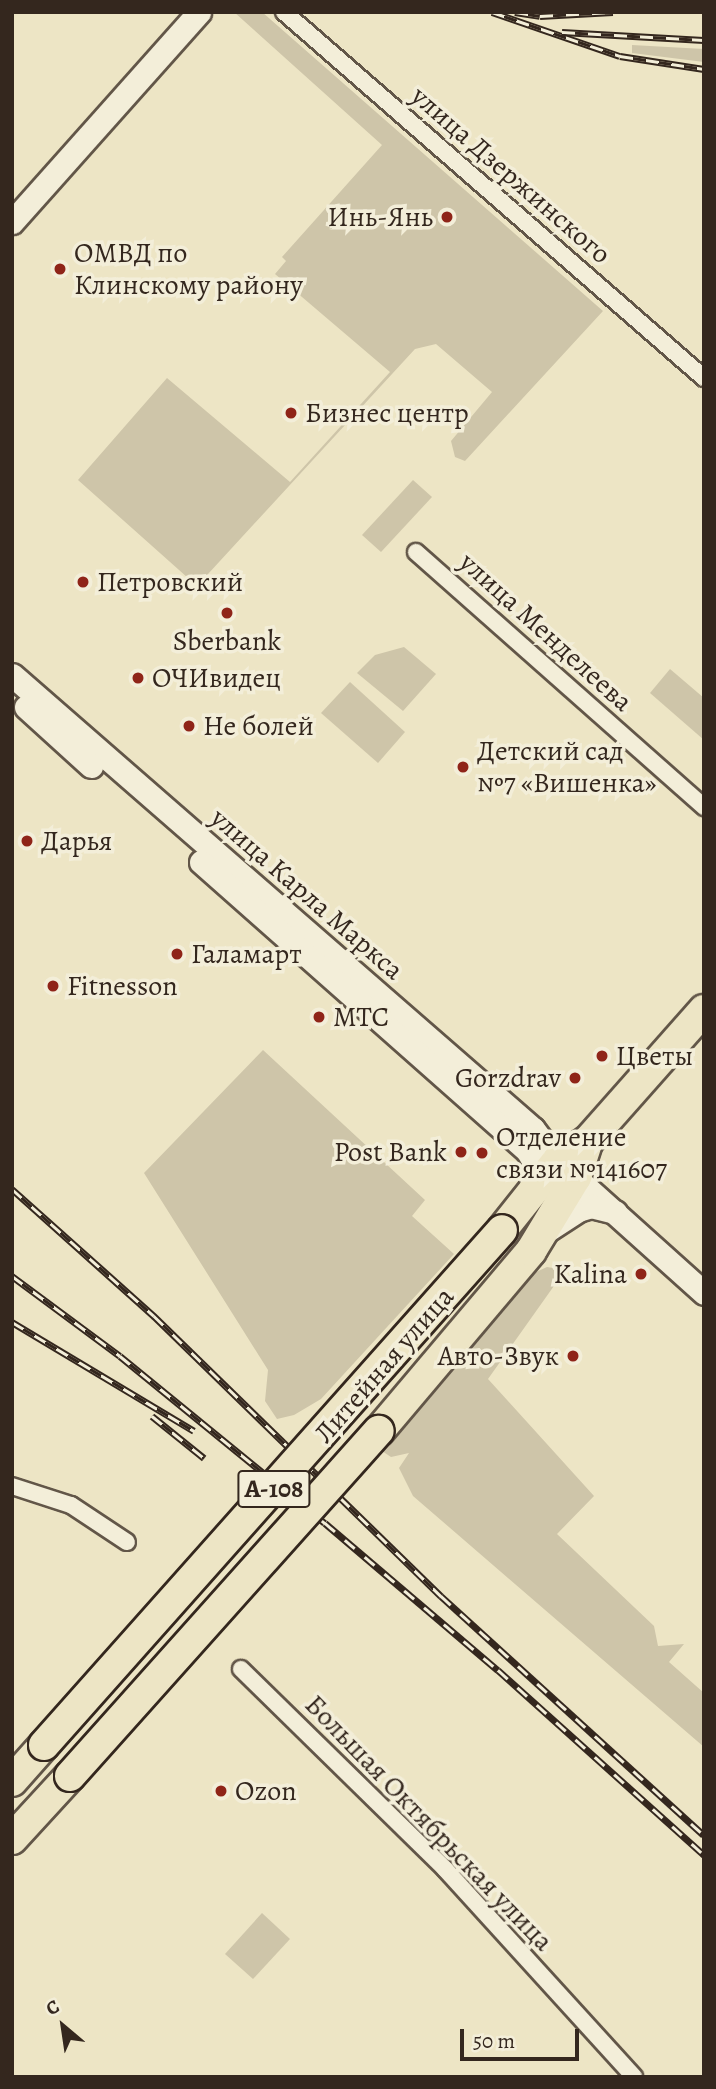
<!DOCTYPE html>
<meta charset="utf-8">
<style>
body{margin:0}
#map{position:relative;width:716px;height:2089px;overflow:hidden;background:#ede5c5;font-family:Alegreya,serif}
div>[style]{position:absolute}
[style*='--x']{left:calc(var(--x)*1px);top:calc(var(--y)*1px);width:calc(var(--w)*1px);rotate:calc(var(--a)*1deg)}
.green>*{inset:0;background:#cec5a9}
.roads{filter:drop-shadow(2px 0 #625648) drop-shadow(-2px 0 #625648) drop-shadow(0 2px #625648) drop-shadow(0 -2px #625648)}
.street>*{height:16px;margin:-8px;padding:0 8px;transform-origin:8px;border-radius:8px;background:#f3eed9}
.secondary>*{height:23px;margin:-11.5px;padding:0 11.5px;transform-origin:11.5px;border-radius:11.5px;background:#f3eed9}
.highway>*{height:30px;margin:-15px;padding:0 15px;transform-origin:15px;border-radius:15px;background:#ede5c5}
.rail>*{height:7px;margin-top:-3.5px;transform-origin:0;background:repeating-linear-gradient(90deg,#f3eed9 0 13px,#34271e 0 26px);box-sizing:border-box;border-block:2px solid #34271e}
.bridges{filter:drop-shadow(2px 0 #34271e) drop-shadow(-2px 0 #34271e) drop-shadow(0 2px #34271e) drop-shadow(0 -2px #34271e)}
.highway-bridge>*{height:30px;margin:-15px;padding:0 15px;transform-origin:15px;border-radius:15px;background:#ede5c5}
.dots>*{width:19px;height:19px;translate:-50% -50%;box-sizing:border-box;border:4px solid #f3eed9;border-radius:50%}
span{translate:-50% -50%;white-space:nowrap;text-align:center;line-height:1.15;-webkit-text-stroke:7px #f3eed9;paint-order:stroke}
.shield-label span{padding:2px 5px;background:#f3eed9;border:2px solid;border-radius:5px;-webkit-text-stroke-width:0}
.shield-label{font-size:26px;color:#34271e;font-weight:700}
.street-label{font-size:28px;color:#34271e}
.poi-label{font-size:28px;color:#34271e}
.right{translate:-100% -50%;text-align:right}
.left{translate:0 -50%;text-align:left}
.frame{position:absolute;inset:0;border:14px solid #34271e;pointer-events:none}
.north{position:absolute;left:28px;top:1991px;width:70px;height:70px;-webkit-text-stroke:5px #f3eed9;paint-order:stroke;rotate:331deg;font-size:19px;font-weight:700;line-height:28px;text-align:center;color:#34271e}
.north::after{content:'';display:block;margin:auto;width:24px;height:32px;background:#34271e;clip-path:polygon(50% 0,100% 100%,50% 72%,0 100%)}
.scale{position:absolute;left:460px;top:2029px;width:119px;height:32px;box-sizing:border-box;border:4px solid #34271e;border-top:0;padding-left:9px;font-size:21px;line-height:24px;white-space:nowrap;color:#34271e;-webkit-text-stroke:5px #f3eed9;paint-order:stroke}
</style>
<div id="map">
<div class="green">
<div style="clip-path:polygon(234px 12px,262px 12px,603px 311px,465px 461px,455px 457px,451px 441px,492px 392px,436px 344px,415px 349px,197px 586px,78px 480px,167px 378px,290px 482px,390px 372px,275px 274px,286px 261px,282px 257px,382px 145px)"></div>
<div style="clip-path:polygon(632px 45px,704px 49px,704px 62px,632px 53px)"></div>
<div style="clip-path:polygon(413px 480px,432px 497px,381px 552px,362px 535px)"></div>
<div style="clip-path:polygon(404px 647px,436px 674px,403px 711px,357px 673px,375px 655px)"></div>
<div style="clip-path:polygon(670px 669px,704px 698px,704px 740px,650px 693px)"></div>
<div style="clip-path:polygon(350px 682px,405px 732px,378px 763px,321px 713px)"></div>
<div style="clip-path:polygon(263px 1050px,425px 1200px,412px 1216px,454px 1254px,321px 1399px,294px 1415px,277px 1419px,265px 1401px,268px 1370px,144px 1173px)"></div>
<div style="clip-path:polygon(547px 1267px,559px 1269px,561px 1276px,488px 1379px,594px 1496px,557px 1534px,654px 1626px,658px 1646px,684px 1644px,669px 1662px,704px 1693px,704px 1747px,413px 1496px,399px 1468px,409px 1453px,391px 1457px,379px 1449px,534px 1273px)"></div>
<div style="clip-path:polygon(262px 1913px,290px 1939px,253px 1979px,225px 1954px)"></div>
</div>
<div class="roads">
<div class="street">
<div style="--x:284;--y:12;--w:557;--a:41.07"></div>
<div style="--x:416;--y:552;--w:385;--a:41.5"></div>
<div style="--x:12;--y:1486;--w:62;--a:17.9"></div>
<div style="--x:71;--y:1505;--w:67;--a:33.5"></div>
<div style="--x:241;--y:1669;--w:286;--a:44.4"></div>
<div style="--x:445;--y:1869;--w:281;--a:47.7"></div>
</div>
<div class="secondary">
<div style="--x:12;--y:222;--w:281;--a:-48.3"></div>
<div style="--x:12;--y:675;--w:691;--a:41.07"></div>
<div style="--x:533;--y:1129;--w:40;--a:53"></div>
<div style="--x:557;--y:1161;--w:198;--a:41.9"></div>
<div style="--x:26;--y:707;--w:88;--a:42.2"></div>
<div style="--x:201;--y:862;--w:435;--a:41.5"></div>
<div style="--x:527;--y:1150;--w:16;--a:60"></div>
<div style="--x:535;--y:1164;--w:28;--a:100"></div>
<div style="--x:546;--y:1231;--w:38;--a:-33"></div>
<div style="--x:578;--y:1210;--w:14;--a:-17"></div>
<div style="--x:591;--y:1206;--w:25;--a:14"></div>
</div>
<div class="highway">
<div style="--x:502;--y:1230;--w:88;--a:-51.4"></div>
<div style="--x:557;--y:1161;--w:37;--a:-33"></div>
<div style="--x:588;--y:1141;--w:175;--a:-48.5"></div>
<div style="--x:379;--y:1431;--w:236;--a:-49.8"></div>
<div style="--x:531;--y:1251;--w:87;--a:-58.7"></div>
<div style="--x:576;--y:1177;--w:38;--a:-72"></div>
<div style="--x:12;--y:1781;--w:48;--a:-48.4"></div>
<div style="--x:12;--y:1839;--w:86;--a:-47.4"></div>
</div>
</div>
<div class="rail">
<div style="--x:492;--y:12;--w:135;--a:19"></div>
<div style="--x:620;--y:56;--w:85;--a:8.8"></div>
<div style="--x:515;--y:12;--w:25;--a:9"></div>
<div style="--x:540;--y:16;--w:73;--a:-3.1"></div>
<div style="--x:562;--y:32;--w:142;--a:3.2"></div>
<div style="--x:12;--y:1189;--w:191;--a:41.8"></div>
<div style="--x:154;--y:1316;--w:401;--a:44.3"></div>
<div style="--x:441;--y:1596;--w:355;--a:42.3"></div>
<div style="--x:12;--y:1276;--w:134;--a:36.5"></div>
<div style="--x:120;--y:1356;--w:264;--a:39.2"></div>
<div style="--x:325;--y:1523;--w:227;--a:40.4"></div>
<div style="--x:498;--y:1670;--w:277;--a:41.9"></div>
<div style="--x:12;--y:1322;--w:212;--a:30.9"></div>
<div style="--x:152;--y:1416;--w:67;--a:38.9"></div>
</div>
<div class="bridges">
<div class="highway-bridge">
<div style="--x:44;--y:1745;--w:689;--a:-48.35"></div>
<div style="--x:70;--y:1776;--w:463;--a:-48.2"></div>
</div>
</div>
<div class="dots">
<div style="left:447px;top:217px;background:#8f2418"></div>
<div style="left:60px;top:269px;background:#8f2418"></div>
<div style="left:291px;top:413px;background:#8f2418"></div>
<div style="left:83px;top:582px;background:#8f2418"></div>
<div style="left:227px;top:613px;background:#8f2418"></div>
<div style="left:138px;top:678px;background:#8f2418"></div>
<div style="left:189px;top:726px;background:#8f2418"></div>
<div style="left:463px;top:767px;background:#8f2418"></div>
<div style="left:27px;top:841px;background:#8f2418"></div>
<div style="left:177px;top:954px;background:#8f2418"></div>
<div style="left:53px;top:986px;background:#8f2418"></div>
<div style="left:319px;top:1017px;background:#8f2418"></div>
<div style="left:602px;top:1056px;background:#8f2418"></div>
<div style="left:575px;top:1078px;background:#8f2418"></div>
<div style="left:461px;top:1152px;background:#8f2418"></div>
<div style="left:482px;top:1153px;background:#8f2418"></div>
<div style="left:641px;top:1274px;background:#8f2418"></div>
<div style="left:573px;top:1356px;background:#8f2418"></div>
<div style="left:221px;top:1791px;background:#8f2418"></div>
</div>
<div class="shield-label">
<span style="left:274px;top:1489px">А-108</span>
</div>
<div class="street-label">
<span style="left:511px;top:175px;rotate:41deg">улица Дзержинского</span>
<span style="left:546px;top:632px;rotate:42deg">улица Менделеева</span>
<span style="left:307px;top:894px;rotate:41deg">улица Карла Маркса</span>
<span style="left:384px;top:1365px;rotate:-49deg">Литейная улица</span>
<span style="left:429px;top:1823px;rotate:46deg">Большая Октябрьская улица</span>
</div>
<div class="poi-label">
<span class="right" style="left:433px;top:217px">Инь-Янь</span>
<span class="left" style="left:74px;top:269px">ОМВД по<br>Клинскому району</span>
<span class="left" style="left:305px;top:413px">Бизнес центр</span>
<span class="left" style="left:97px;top:582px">Петровский</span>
<span style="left:227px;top:641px">Sberbank</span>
<span class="left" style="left:152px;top:678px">ОЧИвидец</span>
<span class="left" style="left:203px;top:726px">Не болей</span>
<span class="left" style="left:477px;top:767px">Детский сад<br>№7 «Вишенка»</span>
<span class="left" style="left:41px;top:841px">Дарья</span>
<span class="left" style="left:191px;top:954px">Галамарт</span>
<span class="left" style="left:67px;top:986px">Fitnesson</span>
<span class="left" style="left:333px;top:1017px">МТС</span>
<span class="left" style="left:616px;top:1056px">Цветы</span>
<span class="right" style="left:561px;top:1078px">Gorzdrav</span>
<span class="left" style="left:496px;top:1153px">Отделение<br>связи №141607</span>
<span class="right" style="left:447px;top:1152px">Post Bank</span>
<span class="right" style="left:627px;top:1274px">Kalina</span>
<span class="right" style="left:559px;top:1356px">Авто-Звук</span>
<span class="left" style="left:235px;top:1791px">Ozon</span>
</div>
<div class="frame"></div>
<div class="north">С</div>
<div class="scale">50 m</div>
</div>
